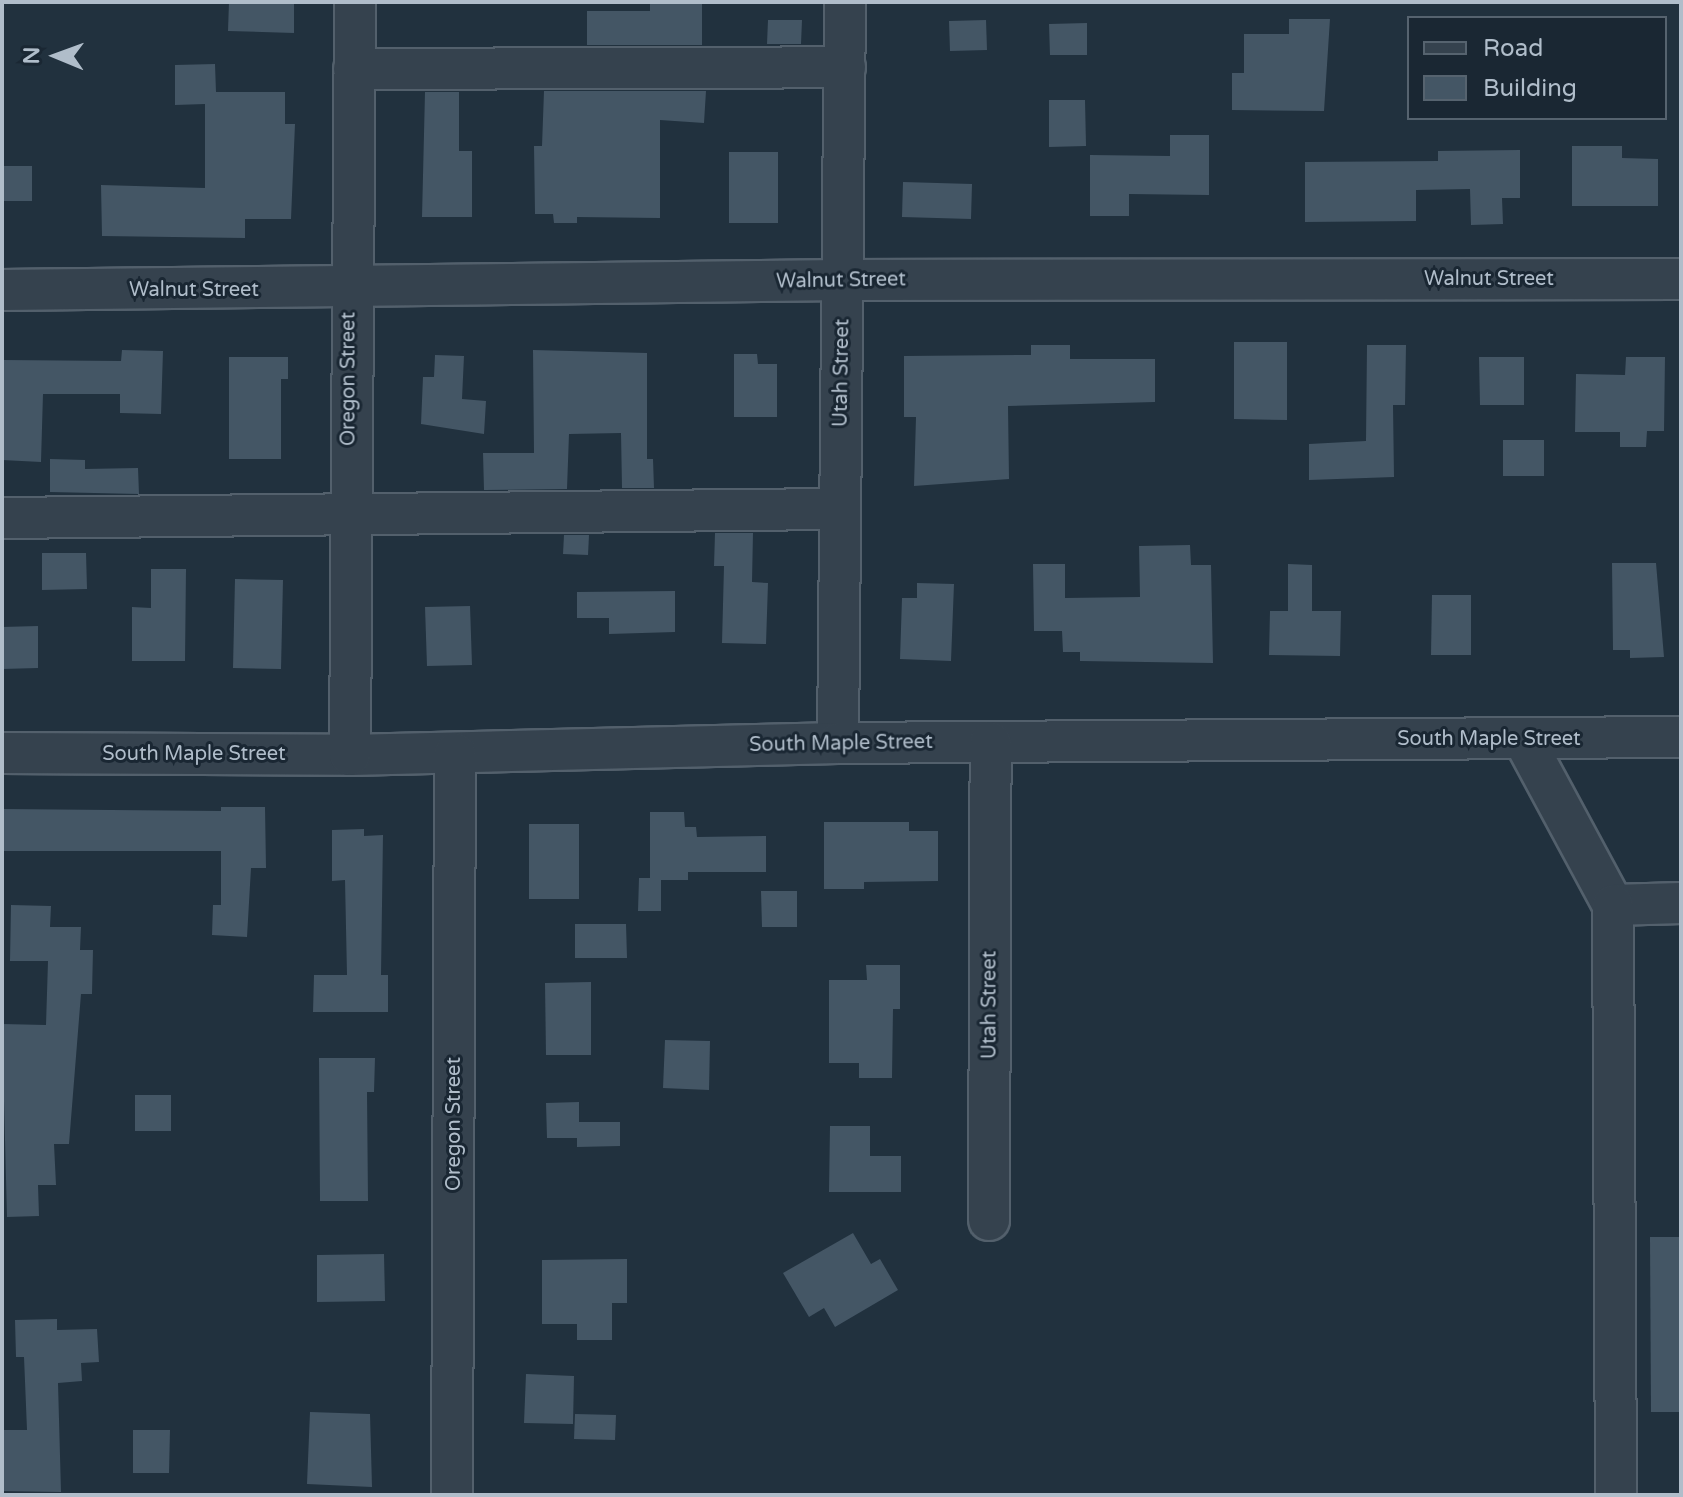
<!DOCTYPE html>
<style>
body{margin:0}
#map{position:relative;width:1683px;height:1497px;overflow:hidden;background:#21313e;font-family:"Varela Round",sans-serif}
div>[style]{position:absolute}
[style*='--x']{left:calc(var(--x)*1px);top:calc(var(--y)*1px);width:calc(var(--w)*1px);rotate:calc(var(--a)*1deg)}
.building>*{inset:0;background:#445665}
.roads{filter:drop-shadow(2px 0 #53606c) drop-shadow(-2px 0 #53606c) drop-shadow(0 2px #53606c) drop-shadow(0 -2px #53606c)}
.minor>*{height:40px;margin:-20px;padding:0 20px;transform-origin:20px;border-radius:20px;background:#35424e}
span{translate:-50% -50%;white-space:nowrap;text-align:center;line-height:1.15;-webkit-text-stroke:6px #1a2733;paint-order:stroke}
.street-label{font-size:20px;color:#b0bdca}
.frame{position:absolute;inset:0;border:4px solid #b0bdca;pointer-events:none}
.legend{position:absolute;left:1407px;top:16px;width:260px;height:104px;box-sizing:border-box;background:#1a2733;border:2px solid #56636f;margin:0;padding:10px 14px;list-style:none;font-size:24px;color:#b0bdca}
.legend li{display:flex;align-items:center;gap:16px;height:40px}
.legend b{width:40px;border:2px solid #56636f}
.north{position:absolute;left:16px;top:16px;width:80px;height:80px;-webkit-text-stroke:6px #1a2733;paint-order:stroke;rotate:271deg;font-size:22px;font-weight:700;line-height:32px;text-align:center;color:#b0bdca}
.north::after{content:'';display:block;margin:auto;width:28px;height:36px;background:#b0bdca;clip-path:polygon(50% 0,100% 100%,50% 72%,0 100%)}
</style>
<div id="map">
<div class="building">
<div style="clip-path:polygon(229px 2px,294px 3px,294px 33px,228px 31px)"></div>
<div style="clip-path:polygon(650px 2px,702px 2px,702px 45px,587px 45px,587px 11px,650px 11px)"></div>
<div style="clip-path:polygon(1289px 19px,1330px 19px,1324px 111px,1232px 110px,1232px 73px,1244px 73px,1244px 34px,1289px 34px)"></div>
<div style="clip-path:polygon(768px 20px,802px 20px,801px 44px,767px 44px)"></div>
<div style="clip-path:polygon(986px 20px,987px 50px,950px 51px,949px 21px)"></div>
<div style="clip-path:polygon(1087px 23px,1087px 55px,1050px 55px,1049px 24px)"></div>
<div style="clip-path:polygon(215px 64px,216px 92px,285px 92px,285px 124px,295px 124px,291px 219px,245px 219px,245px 238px,102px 236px,101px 185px,205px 188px,205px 104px,175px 105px,175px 65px)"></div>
<div style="clip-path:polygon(544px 91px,706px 91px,704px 123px,660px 120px,660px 218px,577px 217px,577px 223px,554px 223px,553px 214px,535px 214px,534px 146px,542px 146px)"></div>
<div style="clip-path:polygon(425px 92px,459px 92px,459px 151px,472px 151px,472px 217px,422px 217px)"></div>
<div style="clip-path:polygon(1049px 100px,1085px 100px,1086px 146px,1049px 147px)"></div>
<div style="clip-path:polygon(1170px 135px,1209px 135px,1209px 195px,1129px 194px,1129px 216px,1090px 216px,1090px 155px,1170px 156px)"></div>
<div style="clip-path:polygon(1572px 146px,1622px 146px,1622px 158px,1658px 159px,1658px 206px,1572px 206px)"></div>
<div style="clip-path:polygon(1520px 150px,1520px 198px,1502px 198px,1503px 224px,1471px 225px,1470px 189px,1416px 190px,1416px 221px,1305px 222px,1305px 162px,1438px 161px,1438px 151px)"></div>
<div style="clip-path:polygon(729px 152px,778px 152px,778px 223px,729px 223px)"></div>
<div style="clip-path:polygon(2px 166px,32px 166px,32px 201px,2px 201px)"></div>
<div style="clip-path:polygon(903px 182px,972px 184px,971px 219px,902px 217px)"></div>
<div style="clip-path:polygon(1234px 342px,1287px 342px,1287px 420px,1234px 419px)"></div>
<div style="clip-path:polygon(1031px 345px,1070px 345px,1070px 359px,1155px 359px,1155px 402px,1008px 406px,1009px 479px,914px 486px,916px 417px,904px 417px,904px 356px,1031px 355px)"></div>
<div style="clip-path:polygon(1367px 345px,1406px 345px,1405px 405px,1393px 405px,1394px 477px,1309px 480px,1309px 444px,1366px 441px)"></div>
<div style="clip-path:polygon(122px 350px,163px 351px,161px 414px,120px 413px,120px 394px,43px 394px,41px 462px,2px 460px,2px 360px,121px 361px)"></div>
<div style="clip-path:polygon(533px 350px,647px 353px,647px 459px,653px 459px,654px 488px,622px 488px,621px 433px,569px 434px,567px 489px,484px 490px,483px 453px,534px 453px)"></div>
<div style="clip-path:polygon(734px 354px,757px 354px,758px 364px,777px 364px,777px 417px,734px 417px)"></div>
<div style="clip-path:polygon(435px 355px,464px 356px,462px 399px,486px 401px,484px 434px,421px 424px,423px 377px,434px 377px)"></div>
<div style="clip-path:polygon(229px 357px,288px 357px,288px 379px,281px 379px,281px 459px,229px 459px)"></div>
<div style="clip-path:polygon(1479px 357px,1524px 357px,1524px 405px,1480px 405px)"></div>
<div style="clip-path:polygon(1626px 357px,1665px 357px,1664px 431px,1647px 431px,1646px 447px,1620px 447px,1620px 432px,1575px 432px,1576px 374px,1625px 375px)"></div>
<div style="clip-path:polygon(1503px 440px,1544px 440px,1544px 476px,1503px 476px)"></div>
<div style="clip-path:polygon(50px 459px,85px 460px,85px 469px,138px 468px,139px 494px,50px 492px)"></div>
<div style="clip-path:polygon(715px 533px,753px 533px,752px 582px,768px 583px,766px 644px,722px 643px,724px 566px,714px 566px)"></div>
<div style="clip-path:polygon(564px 535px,589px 535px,588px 555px,563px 554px)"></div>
<div style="clip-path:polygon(1190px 545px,1191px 565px,1211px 565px,1213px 663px,1080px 661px,1080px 652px,1063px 652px,1062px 631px,1034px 631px,1033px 564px,1065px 564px,1065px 598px,1140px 597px,1139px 546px)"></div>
<div style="clip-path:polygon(42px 553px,86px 553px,87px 589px,42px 590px)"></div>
<div style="clip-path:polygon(1612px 563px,1656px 563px,1664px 657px,1630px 658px,1630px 650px,1613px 650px)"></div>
<div style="clip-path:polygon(1288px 564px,1312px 565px,1312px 611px,1341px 611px,1340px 656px,1269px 655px,1270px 611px,1288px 611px)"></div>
<div style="clip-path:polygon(151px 569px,186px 569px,185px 661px,132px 661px,132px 607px,151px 608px)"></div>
<div style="clip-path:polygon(235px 579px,283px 580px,281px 669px,233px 668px)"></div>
<div style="clip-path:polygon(917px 583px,954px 584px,951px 661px,900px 659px,902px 598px,917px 598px)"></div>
<div style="clip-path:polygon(675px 591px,675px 632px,609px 634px,609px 618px,577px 618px,577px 592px)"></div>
<div style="clip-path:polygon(1432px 595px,1471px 595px,1471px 655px,1431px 655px)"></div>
<div style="clip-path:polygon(470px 606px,472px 665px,427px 666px,425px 607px)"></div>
<div style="clip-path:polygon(38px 626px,38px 668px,2px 669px,2px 627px)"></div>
<div style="clip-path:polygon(221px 807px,265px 807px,266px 868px,251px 868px,247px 937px,212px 935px,213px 905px,221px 905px,221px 851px,2px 851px,2px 809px,221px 811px)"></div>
<div style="clip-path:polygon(650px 812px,684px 812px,685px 827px,696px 827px,697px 837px,766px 836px,766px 872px,688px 872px,688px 880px,661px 880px,661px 911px,638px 911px,639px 878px,650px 878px)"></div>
<div style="clip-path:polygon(824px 822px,909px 822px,909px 831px,938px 831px,938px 881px,864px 882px,864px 889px,824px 889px)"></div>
<div style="clip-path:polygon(529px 824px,579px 824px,579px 899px,529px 899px)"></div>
<div style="clip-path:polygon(364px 829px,364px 836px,383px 835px,381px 975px,388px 975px,388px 1012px,313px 1012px,314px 975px,347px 975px,345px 880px,332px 881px,332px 830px)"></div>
<div style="clip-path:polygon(761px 891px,797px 891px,797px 927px,762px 927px)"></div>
<div style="clip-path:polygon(11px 905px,51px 906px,50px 927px,81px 927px,80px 950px,93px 950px,92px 994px,81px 994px,69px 1144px,54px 1144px,56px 1185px,38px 1185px,39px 1216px,7px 1217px,2px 1024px,46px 1025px,48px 961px,10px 961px)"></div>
<div style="clip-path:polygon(575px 924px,626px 924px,627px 958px,575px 958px)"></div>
<div style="clip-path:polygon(866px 965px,900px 965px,900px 1009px,893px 1009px,892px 1078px,859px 1078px,859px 1063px,829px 1063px,829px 980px,867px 980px)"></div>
<div style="clip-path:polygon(591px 982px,591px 1055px,546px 1055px,545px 983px)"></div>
<div style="clip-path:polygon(665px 1040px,710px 1041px,709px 1090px,663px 1088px)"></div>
<div style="clip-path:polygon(319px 1058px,375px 1058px,374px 1092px,367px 1092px,368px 1201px,320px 1201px)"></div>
<div style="clip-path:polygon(135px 1095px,171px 1095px,171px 1131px,135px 1131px)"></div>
<div style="clip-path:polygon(579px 1102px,579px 1122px,620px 1122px,620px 1146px,577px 1147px,577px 1138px,547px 1138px,546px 1103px)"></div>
<div style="clip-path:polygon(830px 1126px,870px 1126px,870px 1156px,901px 1156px,901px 1192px,829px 1192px)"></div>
<div style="clip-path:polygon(853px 1233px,871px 1264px,880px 1259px,898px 1290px,835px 1327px,824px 1308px,809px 1317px,783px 1273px)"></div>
<div style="clip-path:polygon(1650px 1237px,1681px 1237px,1681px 1412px,1651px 1412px)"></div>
<div style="clip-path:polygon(384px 1254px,385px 1301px,317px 1302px,317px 1255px)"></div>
<div style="clip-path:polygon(627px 1259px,627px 1303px,612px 1303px,612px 1340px,577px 1340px,577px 1324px,542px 1324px,542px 1260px)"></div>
<div style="clip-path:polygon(57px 1319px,57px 1330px,97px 1329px,99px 1362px,81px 1363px,82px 1381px,58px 1383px,61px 1492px,2px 1491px,2px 1430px,27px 1430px,24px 1357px,16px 1357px,15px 1320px)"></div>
<div style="clip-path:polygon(526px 1374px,574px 1376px,573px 1424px,524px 1423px)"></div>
<div style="clip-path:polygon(310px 1412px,370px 1414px,372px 1487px,307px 1484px)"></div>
<div style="clip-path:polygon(575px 1414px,616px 1415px,615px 1440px,574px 1439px)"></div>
<div style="clip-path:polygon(133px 1430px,170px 1430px,169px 1473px,133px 1473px)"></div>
</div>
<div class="roads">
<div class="minor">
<div style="--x:354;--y:69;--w:491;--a:-0.2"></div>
<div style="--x:2;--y:290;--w:841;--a:-0.68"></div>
<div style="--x:843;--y:280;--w:838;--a:-0.07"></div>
<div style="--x:2;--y:518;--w:838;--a:-0.62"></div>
<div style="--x:1523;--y:738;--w:190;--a:61.7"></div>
<div style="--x:1613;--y:905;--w:68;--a:-1.7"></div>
<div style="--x:838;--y:743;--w:741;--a:-89.46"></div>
<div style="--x:2;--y:753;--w:348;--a:0.3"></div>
<div style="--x:350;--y:755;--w:488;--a:-1.4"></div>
<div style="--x:838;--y:743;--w:843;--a:-0.41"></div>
<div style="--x:350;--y:755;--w:753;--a:-89.62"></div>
<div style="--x:1613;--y:905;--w:590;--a:89.71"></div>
<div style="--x:989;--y:1220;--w:478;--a:-89.8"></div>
<div style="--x:452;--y:1495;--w:742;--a:-89.77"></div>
</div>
</div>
<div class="street-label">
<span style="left:1489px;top:279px">Walnut Street</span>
<span style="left:841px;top:281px;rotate:-1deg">Walnut Street</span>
<span style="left:194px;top:290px">Walnut Street</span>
<span style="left:842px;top:373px;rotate:-89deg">Utah Street</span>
<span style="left:349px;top:379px;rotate:-90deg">Oregon Street</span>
<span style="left:1489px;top:739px">South Maple Street</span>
<span style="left:841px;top:744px;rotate:-1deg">South Maple Street</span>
<span style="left:194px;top:754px">South Maple Street</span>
<span style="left:990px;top:1005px;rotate:-90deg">Utah Street</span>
<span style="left:454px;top:1124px;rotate:-90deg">Oregon Street</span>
</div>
<div class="frame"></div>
<ul class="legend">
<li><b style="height:10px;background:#35424e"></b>Road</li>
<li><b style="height:22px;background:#445665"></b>Building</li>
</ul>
<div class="north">N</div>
</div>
